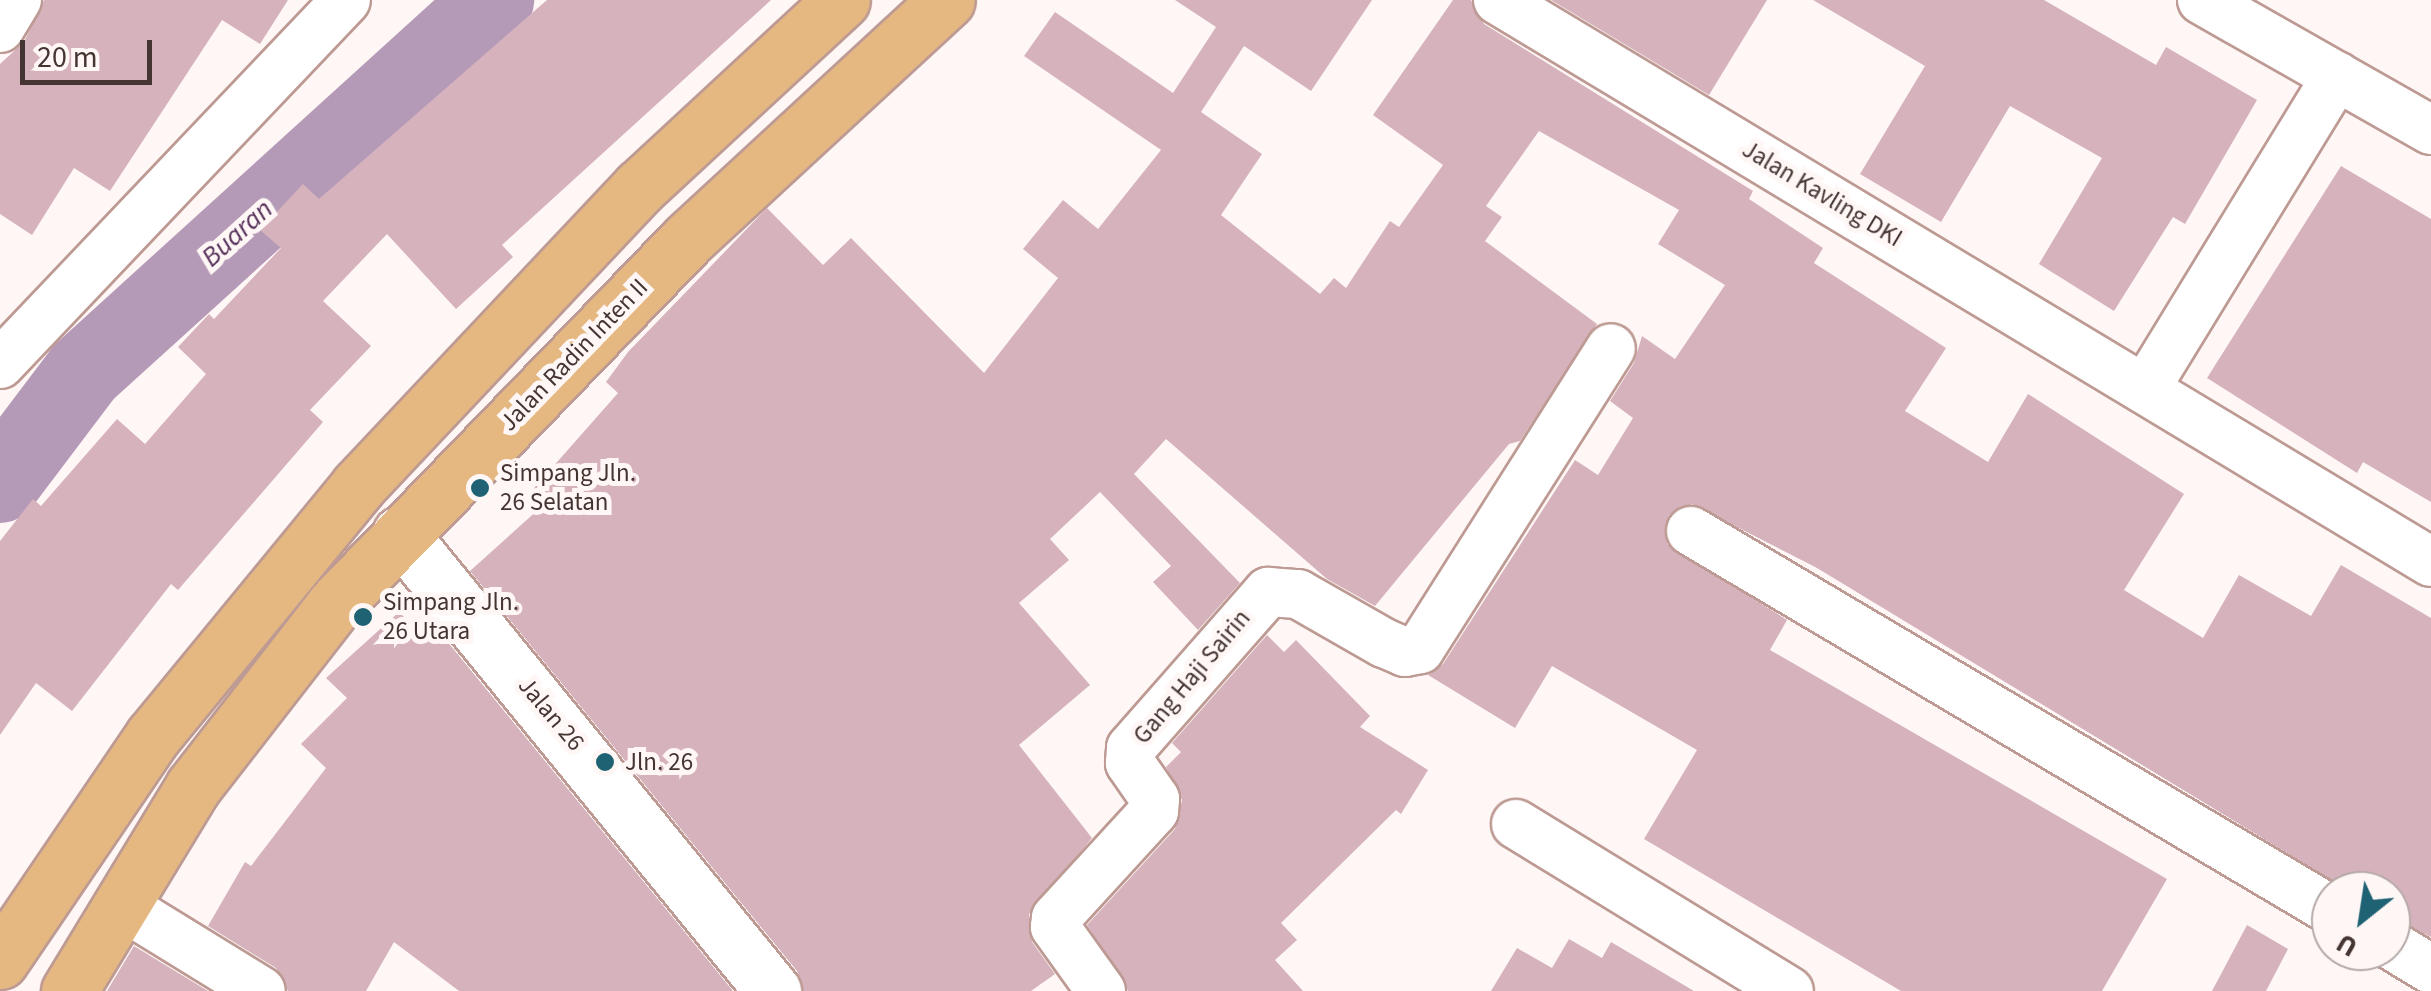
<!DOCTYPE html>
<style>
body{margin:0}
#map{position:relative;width:2431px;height:991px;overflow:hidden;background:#fff7f5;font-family:"Source Sans 3",sans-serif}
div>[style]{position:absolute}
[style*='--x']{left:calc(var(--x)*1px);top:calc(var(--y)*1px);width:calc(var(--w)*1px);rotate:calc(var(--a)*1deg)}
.river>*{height:80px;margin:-40px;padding:0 40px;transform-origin:40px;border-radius:40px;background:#b59ab8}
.building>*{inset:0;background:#d6b2bd}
.roads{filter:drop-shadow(2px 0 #bd9a93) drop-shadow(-2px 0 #bd9a93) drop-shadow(0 2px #bd9a93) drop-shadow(0 -2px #bd9a93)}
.minor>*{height:48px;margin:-24px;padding:0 24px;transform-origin:24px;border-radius:24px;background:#fff}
.tertiary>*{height:55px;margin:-27.5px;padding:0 27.5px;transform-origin:27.5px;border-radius:27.5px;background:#fff}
.primary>*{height:55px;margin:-27.5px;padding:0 27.5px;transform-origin:27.5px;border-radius:27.5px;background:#e5b882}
.dots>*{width:28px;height:28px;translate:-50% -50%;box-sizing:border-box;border:5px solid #fff7f5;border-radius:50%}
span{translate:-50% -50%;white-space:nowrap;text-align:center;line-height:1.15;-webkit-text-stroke:10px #fff7f5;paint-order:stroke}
.street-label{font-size:25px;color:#443532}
.poi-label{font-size:25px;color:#443532}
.left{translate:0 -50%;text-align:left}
.water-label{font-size:28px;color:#56315b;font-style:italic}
.north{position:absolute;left:2311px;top:871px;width:100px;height:100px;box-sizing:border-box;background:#fff7f5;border:2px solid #b4a9a7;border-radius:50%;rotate:210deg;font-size:28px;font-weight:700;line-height:40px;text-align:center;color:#443532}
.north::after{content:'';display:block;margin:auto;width:35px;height:45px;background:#1e6274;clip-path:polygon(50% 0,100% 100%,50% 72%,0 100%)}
.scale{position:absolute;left:20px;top:40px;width:132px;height:45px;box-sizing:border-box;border:5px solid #443532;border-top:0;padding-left:12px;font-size:30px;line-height:35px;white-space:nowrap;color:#443532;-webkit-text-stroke:8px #fff7f5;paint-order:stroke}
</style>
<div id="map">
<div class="river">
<div style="--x:0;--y:483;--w:139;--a:-52.9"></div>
<div style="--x:84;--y:372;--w:554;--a:-42.22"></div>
</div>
<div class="building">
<div style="clip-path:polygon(44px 0,288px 0,260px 44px,222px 20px,110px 191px,74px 168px,32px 235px,0 214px,0 64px,24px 42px)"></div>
<div style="clip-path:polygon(547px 0,771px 0,502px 245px,513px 257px,456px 309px,387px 234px,323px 301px,371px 346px,310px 410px,323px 422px,178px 590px,171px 584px,72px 711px,36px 683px,0 735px,0 541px,33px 499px,41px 506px,117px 419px,145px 444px,206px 374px,178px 347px,209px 314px,214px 319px,281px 248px,260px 230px,303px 184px,319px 199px)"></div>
<div style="clip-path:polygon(1175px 0,1372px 0,1311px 91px,1244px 46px,1201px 112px,1262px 154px,1221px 215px,1320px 294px,1334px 278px,1346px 288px,1390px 221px,1399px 227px,1443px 165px,1373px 115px,1453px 0,1471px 0,1484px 24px,1753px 191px,1749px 199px,1823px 248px,1814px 263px,1946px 348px,1905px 411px,1988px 462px,2028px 394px,2184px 494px,2124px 590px,2203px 638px,2239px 575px,2311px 616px,2341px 565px,2431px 618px,2431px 937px,2391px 918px,2391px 891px,2350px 891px,1817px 568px,1692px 504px,1668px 516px,1667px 544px,1787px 620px,1770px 650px,2167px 879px,2102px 991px,1901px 991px,1644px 839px,1697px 750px,1552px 666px,1515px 728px,1428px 675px,1443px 664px,1575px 460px,1598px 475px,1633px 418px,1610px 401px,1634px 363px,1642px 336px,1675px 359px,1725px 285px,1658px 244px,1679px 210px,1539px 131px,1486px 206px,1502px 217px,1485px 241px,1597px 324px,1520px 441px,1509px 444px,1375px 606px,1327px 579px,1166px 439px,1134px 474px,1240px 583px,1198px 630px,1153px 582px,1171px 566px,1100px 492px,1050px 539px,1069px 560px,1019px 603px,1090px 685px,1019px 745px,1092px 838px,1029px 914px,1032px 942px,1055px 974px,1031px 991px,803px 991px,797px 971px,470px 571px,540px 508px,528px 495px,618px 393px,606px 382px,628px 352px,767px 208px,823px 265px,851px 238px,984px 373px,1058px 278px,1023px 249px,1063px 200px,1098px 229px,1161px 150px,1024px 56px,1055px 12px,1173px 93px,1216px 27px)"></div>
<div style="clip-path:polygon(1551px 0,1767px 0,1709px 95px)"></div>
<div style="clip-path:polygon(1813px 0,2044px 0,2156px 65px,2166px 47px,2257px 100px,2185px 224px,2173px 217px,2114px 311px,2039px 264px,2102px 158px,2010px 106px,1941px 222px,1860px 174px,1925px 66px)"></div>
<div style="clip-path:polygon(2341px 166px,2431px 219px,2431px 502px,2363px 462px,2357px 473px,2207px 378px)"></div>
<div style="clip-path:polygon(399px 612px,411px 624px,424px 613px,733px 991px,459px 991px,394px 942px,366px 991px,288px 991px,276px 968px,208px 926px,245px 862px,251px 866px,326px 768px,301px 744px,347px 698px,326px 678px)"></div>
<div style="clip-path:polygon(1267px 635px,1284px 652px,1296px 640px,1370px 716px,1360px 727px,1428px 770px,1401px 814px,1396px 810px,1281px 923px,1297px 940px,1275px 960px,1303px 991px,1128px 991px,1087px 925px,1175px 829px,1182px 800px,1166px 767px,1181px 752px,1172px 743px)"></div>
<div style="clip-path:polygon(2247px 925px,2288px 949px,2266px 991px,2212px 991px)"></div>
<div style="clip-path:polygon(1569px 939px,1602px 958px,1611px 942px,1694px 991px,1491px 991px,1517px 948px,1552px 968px)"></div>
<div style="clip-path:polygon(134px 946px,208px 991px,107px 991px)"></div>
</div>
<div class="roads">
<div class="minor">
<div style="--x:1498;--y:0;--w:1089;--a:31.06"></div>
<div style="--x:2202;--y:0;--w:263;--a:29.6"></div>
<div style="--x:0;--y:28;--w:33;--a:-59"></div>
<div style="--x:0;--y:364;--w:502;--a:-46.45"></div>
<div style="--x:2145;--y:389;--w:367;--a:-58.5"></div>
<div style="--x:1691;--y:531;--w:744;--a:30.63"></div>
<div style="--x:1516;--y:824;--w:320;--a:31.5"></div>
<div style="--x:121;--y:905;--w:164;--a:31.6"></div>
<div style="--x:2391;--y:945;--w:47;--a:31"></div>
<div style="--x:1101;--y:991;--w:79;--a:-125.7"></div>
<div style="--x:1055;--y:927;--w:9;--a:-84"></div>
<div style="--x:1056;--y:918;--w:145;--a:-47.5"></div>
<div style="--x:1154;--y:811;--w:12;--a:-85"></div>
<div style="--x:1155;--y:799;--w:44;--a:-124.8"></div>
<div style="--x:1130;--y:763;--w:15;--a:-86"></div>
<div style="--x:1131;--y:748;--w:208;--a:-48.7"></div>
<div style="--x:1268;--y:592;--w:30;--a:4"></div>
<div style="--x:1298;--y:594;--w:99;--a:29.7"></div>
<div style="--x:1384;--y:643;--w:23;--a:23"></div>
<div style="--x:1405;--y:652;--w:15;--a:-11"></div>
<div style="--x:1420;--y:649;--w:356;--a:-57.6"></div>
</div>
<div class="tertiary">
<div style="--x:400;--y:534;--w:590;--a:50.78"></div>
</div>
<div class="primary">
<div style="--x:0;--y:961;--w:272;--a:-55.8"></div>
<div style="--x:153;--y:736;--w:323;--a:-50.6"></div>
<div style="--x:358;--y:486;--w:411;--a:-46.7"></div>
<div style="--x:640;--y:187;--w:275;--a:-42.8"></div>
<div style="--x:69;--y:991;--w:239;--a:-58.7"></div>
<div style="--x:193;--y:787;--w:230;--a:-52.2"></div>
<div style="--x:334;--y:605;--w:509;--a:-45.95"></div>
<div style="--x:688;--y:239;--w:352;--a:-42.7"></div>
</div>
</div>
<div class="dots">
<div style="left:480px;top:488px;background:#1e6274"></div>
<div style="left:363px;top:617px;background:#1e6274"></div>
<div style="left:605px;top:762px;background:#1e6274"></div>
</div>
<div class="street-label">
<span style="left:1822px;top:194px;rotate:31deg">Jalan Kavling DKI</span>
<span style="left:574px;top:355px;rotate:-46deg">Jalan Radin Inten II</span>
<span style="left:1192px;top:677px;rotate:-50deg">Gang Haji Sairin</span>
<span style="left:551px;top:714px;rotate:50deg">Jalan 26</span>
</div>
<div class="poi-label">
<span class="left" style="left:500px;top:488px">Simpang Jln.<br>26 Selatan</span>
<span class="left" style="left:383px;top:617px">Simpang Jln.<br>26 Utara</span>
<span class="left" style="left:625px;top:762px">Jln. 26</span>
</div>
<div class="water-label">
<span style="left:237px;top:233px;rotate:-42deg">Buaran</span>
</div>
<div class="north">U</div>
<div class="scale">20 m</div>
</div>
